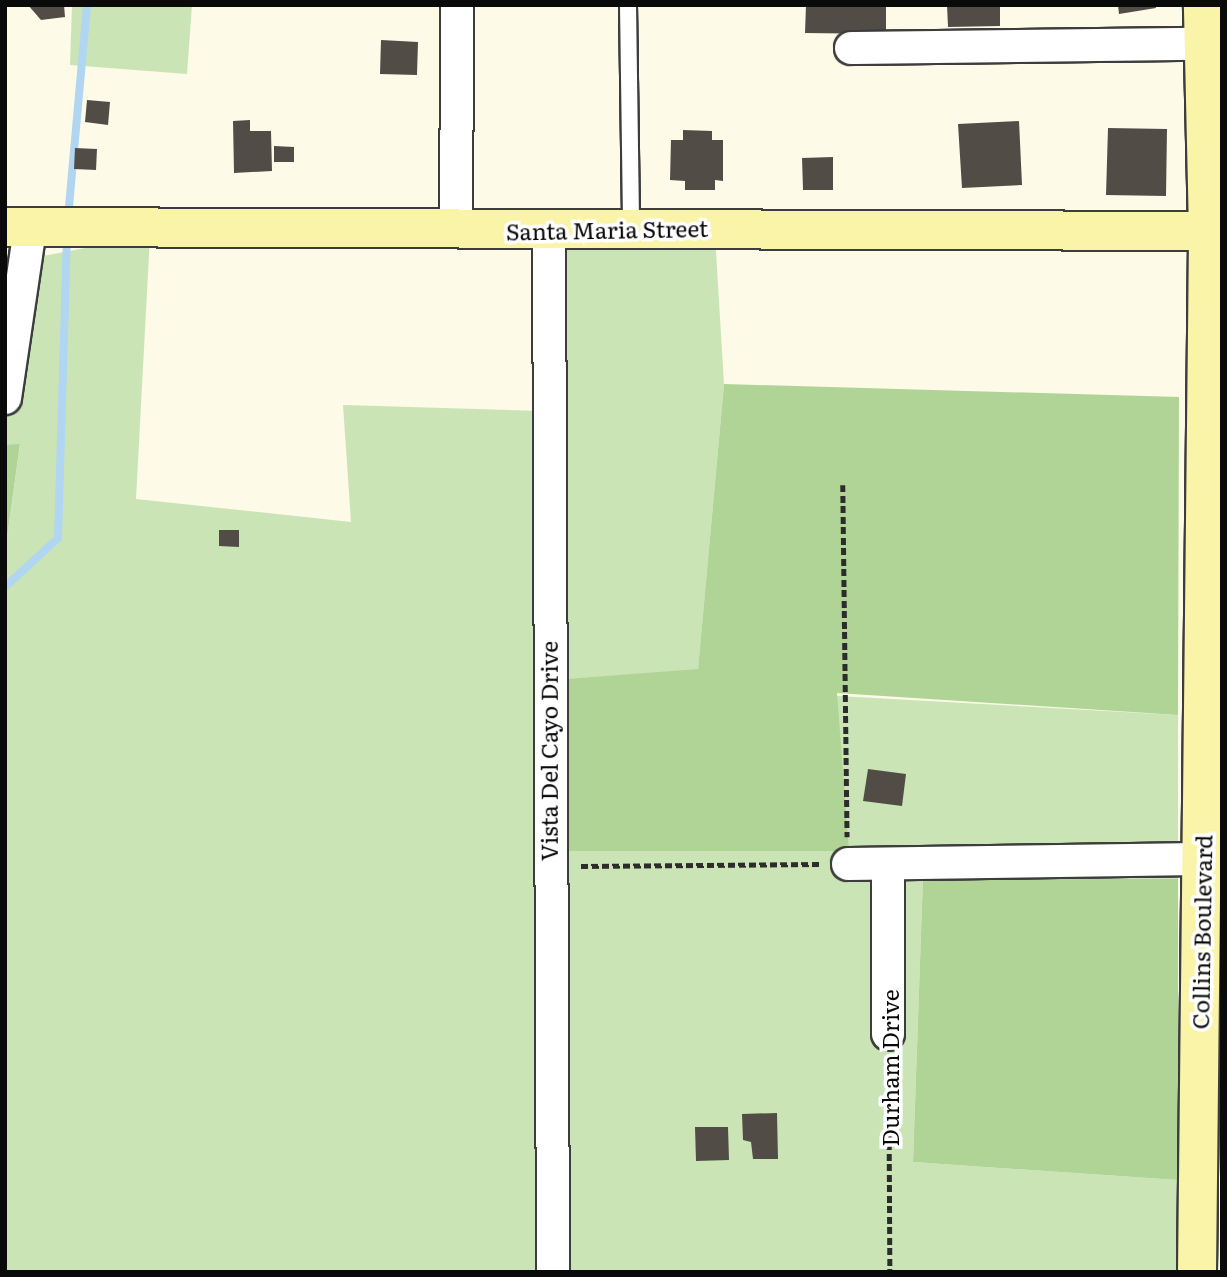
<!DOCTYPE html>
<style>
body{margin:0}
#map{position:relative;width:1227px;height:1277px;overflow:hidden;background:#fdfae8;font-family:Literata,serif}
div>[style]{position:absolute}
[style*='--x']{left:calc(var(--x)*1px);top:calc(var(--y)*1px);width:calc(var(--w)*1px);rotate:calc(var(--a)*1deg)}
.green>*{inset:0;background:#cbe4b6}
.forest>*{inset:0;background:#afd496}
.stream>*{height:8px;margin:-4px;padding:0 4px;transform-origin:4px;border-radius:4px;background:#b1d6f1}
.building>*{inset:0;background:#524c47}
.path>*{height:4.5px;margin-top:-2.25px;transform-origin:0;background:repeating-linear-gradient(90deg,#2c2c2c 0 7px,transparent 0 10.5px)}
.roads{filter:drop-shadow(2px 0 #3d3d3d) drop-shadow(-2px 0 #3d3d3d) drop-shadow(0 2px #3d3d3d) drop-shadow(0 -2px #3d3d3d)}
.lane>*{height:16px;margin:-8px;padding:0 8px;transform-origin:8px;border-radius:8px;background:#fff}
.street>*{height:32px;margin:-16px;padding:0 16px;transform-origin:16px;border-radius:16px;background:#fff}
.secondary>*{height:38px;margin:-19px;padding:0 19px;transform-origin:19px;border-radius:19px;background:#f9f4a8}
span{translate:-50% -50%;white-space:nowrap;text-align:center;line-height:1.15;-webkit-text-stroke:7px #fff;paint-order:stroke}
.street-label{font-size:23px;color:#0a0a0a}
.frame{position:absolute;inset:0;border:7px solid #0a0a0a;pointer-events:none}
</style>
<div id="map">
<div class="green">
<div style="clip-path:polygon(72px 5px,192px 5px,187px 74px,70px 65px)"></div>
<div style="clip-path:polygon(715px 235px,724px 384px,698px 670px,553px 680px,1178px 715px,1178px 879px,923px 877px,913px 1162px,1178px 1180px,1177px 1272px,5px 1272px,5px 552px,20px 445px,5px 445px,5px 263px,150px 236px,136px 499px,351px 522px,343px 405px,539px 411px,544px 241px)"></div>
</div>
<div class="forest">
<div style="clip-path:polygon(724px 384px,1179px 397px,1178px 715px,837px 693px,849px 851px,554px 851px,552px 680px,698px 669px)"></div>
<div style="clip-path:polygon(20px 444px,5px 552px,5px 445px)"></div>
<div style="clip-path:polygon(923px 877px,1178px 879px,1178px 1180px,913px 1162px)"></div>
</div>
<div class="stream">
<div style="--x:68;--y:218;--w:214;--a:-84.9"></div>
<div style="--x:5;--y:587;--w:72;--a:-42.8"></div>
<div style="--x:58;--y:538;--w:300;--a:-88.3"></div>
</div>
<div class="building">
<div style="clip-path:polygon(28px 5px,64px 5px,65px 17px,41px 20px)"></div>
<div style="clip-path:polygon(806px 5px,886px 5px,886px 34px,805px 33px)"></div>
<div style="clip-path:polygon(947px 5px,1000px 5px,1000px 26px,948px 27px)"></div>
<div style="clip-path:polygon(1118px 5px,1155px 5px,1156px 8px,1119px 14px)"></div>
<div style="clip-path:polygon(381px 40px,418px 42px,417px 75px,380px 74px)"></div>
<div style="clip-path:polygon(87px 100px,110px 102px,108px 125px,85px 122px)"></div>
<div style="clip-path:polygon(250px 120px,250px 131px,271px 131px,272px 171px,234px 173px,233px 121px)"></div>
<div style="clip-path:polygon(1019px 121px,1022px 185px,962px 188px,958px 124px)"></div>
<div style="clip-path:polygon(1108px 128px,1167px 129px,1166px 196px,1106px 195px)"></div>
<div style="clip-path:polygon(683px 130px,712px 131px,712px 140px,723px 140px,723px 181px,715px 180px,715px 190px,685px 190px,685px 181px,670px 180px,671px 140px,683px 140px)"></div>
<div style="clip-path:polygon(274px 146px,294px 147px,294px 162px,274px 162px)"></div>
<div style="clip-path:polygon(75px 148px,97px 149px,96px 170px,74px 169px)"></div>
<div style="clip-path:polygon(833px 157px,833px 190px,803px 190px,802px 158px)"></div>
<div style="clip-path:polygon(219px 530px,239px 530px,239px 547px,219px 546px)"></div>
<div style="clip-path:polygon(868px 769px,906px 774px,902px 806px,863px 801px)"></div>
<div style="clip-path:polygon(777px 1113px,778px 1159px,753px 1159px,751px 1142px,743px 1140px,742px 1114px)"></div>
<div style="clip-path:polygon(695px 1127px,728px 1127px,729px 1160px,696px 1161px)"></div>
</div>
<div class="path">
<div style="--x:843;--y:485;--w:352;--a:89.3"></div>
<div style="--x:581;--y:866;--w:239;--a:-0.5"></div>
<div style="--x:889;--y:1059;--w:213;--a:89.7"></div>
</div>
<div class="roads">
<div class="lane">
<div style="--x:628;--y:5;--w:222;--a:89.2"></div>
</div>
<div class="street">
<div style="--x:851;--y:48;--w:352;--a:-0.7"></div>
<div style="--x:456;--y:230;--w:225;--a:-89.7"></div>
<div style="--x:549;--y:230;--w:1042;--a:89.78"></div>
<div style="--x:5;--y:398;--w:172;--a:-81.6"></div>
<div style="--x:848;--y:864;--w:353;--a:-0.8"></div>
<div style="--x:888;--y:864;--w:170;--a:90"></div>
</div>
<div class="secondary">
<div style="--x:5;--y:227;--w:1203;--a:0.19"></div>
<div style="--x:1197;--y:1272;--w:1041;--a:-89.39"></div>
<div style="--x:1208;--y:231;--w:226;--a:-91.3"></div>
</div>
</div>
<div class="street-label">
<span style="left:607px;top:229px;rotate:-1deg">Santa Maria Street</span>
<span style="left:548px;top:751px;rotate:-90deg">Vista Del Cayo Drive</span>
<span style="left:1201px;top:932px;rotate:-89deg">Collins Boulevard</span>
<span style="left:889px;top:1068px;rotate:-90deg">Durham Drive</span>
</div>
<div class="frame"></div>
</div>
